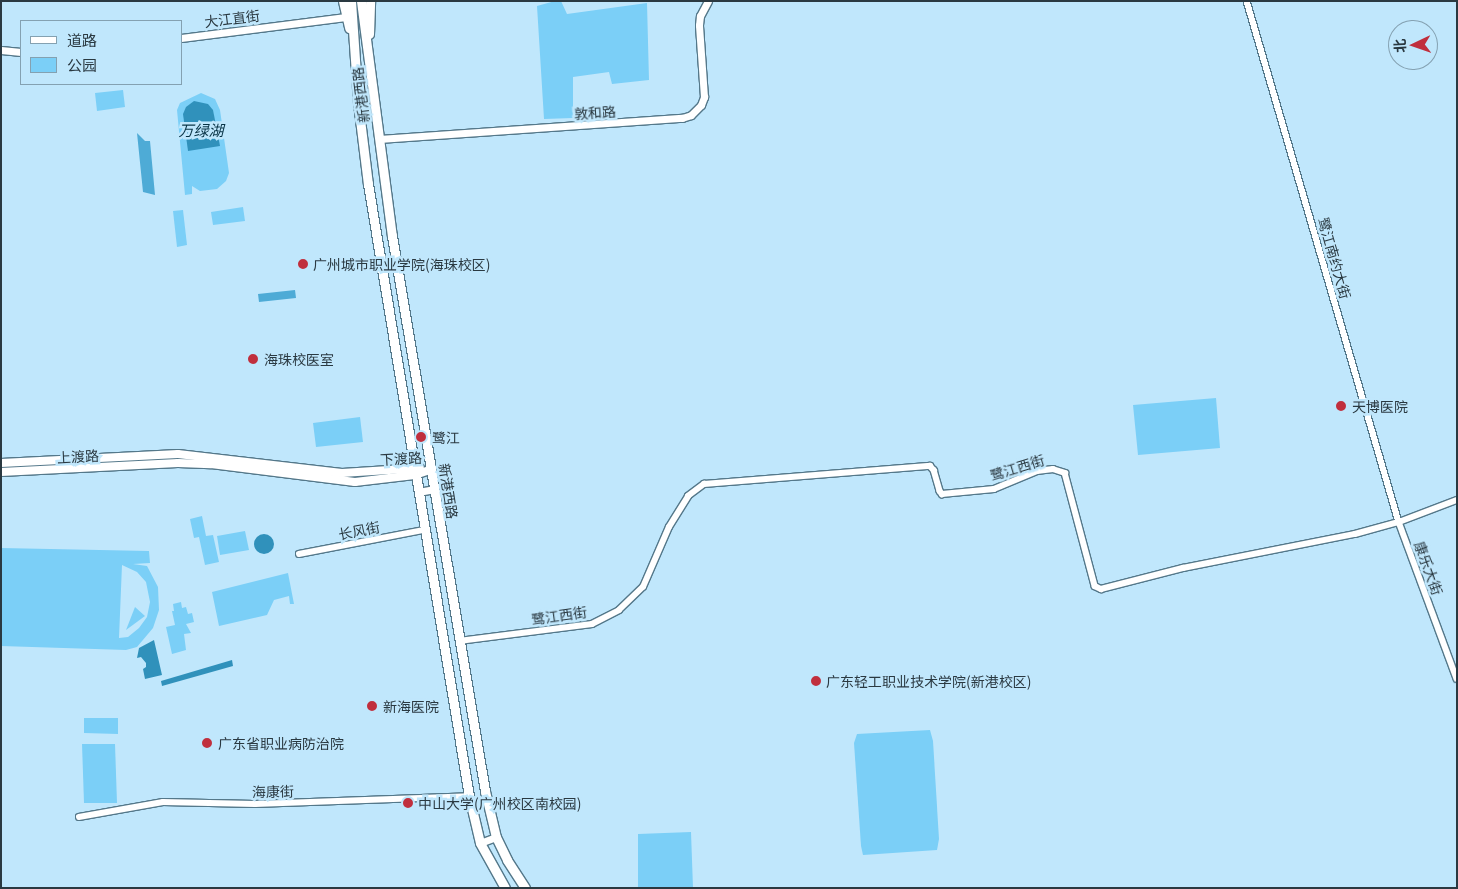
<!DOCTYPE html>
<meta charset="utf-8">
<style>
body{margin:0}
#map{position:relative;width:1458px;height:889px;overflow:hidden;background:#c0e7fc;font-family:Georgia,"Noto Sans SC",serif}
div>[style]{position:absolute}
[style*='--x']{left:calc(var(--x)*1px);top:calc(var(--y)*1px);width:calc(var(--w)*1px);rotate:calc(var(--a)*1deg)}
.green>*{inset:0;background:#7bcff7}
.forest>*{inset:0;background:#4eabd6}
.water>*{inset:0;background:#3091bb}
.round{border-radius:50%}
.roads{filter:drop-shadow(1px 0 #54788a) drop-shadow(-1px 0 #54788a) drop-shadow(0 1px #54788a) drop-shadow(0 -1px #54788a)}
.minor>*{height:5.5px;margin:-2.75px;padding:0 2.75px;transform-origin:2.75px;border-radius:2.75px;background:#fff}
.tertiary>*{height:7px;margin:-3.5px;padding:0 3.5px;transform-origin:3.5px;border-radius:3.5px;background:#fff}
.secondary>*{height:8px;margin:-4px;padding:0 4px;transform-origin:4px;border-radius:4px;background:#fff}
.primary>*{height:9px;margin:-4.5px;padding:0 4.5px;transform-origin:4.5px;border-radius:4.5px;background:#fff}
.dots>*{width:14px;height:14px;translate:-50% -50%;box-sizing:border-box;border:2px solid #c0e7fc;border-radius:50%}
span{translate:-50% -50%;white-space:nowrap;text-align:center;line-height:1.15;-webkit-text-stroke:5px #c0e7fc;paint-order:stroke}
.street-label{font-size:14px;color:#2a3941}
.poi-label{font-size:14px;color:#2a3941}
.left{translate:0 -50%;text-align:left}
.water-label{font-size:15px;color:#073244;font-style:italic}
.frame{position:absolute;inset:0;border:2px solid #2a3941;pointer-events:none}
.legend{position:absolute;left:20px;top:20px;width:162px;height:65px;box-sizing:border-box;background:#c0e7fc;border:1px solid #84a1b1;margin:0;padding:6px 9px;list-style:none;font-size:15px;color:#2a3941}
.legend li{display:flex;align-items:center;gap:10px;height:25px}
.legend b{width:25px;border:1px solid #84a1b1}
.north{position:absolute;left:1388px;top:20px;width:50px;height:50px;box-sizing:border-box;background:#c0e7fc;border:1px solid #84a1b1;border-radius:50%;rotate:267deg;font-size:14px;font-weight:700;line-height:20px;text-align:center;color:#2a3941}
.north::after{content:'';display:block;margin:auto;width:18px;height:22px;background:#c02f3d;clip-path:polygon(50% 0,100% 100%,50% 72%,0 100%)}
</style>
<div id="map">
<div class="green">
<div style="clip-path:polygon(555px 1px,561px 1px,567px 14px,647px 3px,649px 80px,612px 84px,609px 72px,573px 77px,573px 118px,544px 119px,537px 6px)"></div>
<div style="clip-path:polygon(123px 90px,125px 107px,97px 111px,95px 93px)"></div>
<div style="clip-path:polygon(201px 93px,215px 99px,220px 110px,229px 173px,226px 181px,217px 189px,200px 191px,192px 186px,192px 194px,185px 195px,177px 110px,180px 103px)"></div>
<div style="clip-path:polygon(243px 207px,245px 221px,213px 225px,211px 212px)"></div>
<div style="clip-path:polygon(183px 210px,187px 245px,177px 247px,173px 211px)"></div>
<div style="clip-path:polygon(1216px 398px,1220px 448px,1138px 455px,1133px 405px)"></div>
<div style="clip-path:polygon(360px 417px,363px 442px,316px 447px,313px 423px)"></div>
<div style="clip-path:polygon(202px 516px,206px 536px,213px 535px,219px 562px,205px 565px,199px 537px,194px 538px,190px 519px)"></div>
<div style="clip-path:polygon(245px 531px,249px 550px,220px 555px,217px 536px)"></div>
<div style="clip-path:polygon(evenodd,1px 548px,149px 551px,150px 563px,133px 564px,147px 566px,158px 587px,159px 610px,153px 628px,137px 647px,126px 650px,1px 646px,1px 548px,122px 565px,137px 572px,146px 582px,150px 602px,147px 617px,139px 628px,128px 637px,119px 638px,122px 565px)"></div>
<div style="clip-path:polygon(288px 573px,294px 604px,290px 604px,289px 596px,274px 600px,267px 615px,219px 626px,212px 592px)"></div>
<div style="clip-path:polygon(181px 602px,182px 608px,186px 607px,188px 614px,192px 613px,194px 622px,186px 624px,191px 633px,184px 634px,186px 650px,172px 654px,166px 627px,175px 625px,172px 611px,174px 611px,173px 604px)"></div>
<div style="clip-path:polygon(135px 607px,145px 616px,126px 630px)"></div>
<div style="clip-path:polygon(84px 718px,118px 718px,118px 734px,84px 733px)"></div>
<div style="clip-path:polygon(930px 730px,933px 741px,939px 839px,937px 850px,863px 855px,861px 846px,854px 743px,857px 734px)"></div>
<div style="clip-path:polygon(82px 744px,115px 744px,117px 803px,84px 803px)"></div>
<div style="clip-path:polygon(691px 832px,693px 888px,638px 888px,638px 834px)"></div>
</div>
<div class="forest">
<div style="clip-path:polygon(137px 133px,145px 141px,150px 141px,155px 195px,143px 192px)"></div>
<div style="clip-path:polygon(295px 290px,296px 298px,259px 302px,258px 294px)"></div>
</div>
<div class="water">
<div style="clip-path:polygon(194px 101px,208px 104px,213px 110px,220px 146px,188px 151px,183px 114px,186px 107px)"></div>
<div class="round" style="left:254px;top:534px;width:20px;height:20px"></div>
<div style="clip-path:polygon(154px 640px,162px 675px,145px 679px,143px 669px,146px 667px,146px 663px,141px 657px,137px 658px,139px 648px)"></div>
<div style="clip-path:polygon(232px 660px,233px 666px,162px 686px,161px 681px)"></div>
</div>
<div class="roads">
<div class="minor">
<div style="--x:1247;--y:1;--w:543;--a:73.74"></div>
<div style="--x:1399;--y:522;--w:167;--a:69.7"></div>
<div style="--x:299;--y:554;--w:127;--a:-10.9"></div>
<div style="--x:459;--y:641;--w:134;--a:-7.3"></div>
<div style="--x:592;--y:624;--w:30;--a:-27"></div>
<div style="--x:619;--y:610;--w:33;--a:-44"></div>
<div style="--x:643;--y:587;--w:65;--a:-66.6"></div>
<div style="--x:669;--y:527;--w:36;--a:-58"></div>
<div style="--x:688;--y:496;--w:20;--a:-37"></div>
<div style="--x:704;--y:484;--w:227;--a:-4.6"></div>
<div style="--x:930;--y:466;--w:6;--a:45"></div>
<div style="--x:934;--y:470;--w:22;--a:74"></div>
<div style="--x:940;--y:491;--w:4;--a:56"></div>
<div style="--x:942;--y:494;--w:52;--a:-5.5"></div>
<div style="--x:994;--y:489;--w:47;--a:-22.7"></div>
<div style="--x:1037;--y:471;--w:16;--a:-7"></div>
<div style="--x:1053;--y:469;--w:13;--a:18"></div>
<div style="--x:1065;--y:473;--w:117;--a:75.1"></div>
<div style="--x:1095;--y:586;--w:7;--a:27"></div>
<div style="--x:1101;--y:589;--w:85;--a:-14.4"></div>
<div style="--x:1183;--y:568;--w:175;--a:-11.2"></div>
<div style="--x:1355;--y:534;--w:46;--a:-15.3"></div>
<div style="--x:1399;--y:522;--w:62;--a:-20.8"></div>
<div style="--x:79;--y:817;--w:85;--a:-10.1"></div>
<div style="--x:163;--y:802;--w:92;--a:1.2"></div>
<div style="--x:255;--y:804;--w:214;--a:-2.1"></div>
</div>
<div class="tertiary">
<div style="--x:181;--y:38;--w:166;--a:-7.3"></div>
<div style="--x:1;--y:50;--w:20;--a:6"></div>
<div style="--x:379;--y:139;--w:304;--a:-4"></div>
<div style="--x:682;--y:118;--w:9;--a:-18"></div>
<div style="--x:691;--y:115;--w:14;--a:-45"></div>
<div style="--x:701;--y:105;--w:9;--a:-69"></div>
<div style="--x:704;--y:97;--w:72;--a:-94"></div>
<div style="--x:699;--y:25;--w:9;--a:-84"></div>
<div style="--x:700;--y:16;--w:17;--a:-62"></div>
<div style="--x:418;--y:492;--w:17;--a:-10"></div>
<div style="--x:480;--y:843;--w:17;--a:-21"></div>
</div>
<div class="secondary">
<div style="--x:1;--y:463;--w:177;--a:-2.9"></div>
<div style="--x:178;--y:454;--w:165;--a:6.6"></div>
<div style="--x:342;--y:473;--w:78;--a:-3.7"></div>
<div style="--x:1;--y:472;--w:177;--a:-2.9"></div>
<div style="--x:178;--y:463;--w:33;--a:2"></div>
<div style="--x:211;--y:464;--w:145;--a:7.1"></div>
<div style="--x:355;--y:482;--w:60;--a:-6.7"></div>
<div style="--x:415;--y:475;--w:18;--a:-19"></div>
</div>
<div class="primary">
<div style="--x:343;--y:1;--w:28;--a:77"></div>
<div style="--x:351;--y:1;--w:102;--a:86.1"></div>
<div style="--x:358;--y:103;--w:82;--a:83"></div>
<div style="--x:368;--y:184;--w:620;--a:80.63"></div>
<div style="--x:469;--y:796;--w:48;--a:76.8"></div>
<div style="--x:480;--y:843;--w:51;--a:60.9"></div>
<div style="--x:361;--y:1;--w:237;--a:82.5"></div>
<div style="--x:392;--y:236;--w:563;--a:80.49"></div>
<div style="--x:485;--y:791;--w:47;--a:76.6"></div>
<div style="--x:496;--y:837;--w:25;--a:64"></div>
<div style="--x:507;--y:860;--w:33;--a:57"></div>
<div style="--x:369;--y:34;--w:33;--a:-88"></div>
</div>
</div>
<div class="dots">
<div style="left:303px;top:264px;background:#c02f3d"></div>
<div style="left:253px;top:359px;background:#c02f3d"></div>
<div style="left:1341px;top:406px;background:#c02f3d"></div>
<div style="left:421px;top:437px;background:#c02f3d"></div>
<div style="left:816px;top:681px;background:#c02f3d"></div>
<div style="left:372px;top:706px;background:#c02f3d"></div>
<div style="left:207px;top:743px;background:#c02f3d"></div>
<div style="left:408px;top:803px;background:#c02f3d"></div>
</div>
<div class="street-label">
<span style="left:232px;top:18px;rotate:-7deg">大江直街</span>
<span style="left:360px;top:95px;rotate:-97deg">新港西路</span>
<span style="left:595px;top:112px;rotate:-4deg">敦和路</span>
<span style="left:1335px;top:258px;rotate:74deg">鹭江南约大街</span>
<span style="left:78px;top:456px;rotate:-3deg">上渡路</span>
<span style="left:401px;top:458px;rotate:-3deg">下渡路</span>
<span style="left:1017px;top:467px;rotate:-17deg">鹭江西街</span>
<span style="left:449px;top:491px;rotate:81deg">新港西路</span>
<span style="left:359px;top:530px;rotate:-11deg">长风街</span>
<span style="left:1429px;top:568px;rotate:70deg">康乐大街</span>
<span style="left:559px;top:615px;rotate:-8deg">鹭江西街</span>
<span style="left:273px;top:791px;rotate:-1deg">海康街</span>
</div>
<div class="poi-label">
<span class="left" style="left:313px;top:264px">广州城市职业学院(海珠校区)</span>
<span class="left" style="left:264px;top:359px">海珠校医室</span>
<span class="left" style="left:1352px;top:406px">天博医院</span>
<span class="left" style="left:432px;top:437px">鹭江</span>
<span class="left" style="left:826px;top:681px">广东轻工职业技术学院(新港校区)</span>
<span class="left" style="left:383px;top:706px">新海医院</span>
<span class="left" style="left:218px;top:743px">广东省职业病防治院</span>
<span class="left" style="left:418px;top:803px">中山大学(广州校区南校园)</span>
</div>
<div class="water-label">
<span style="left:201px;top:130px">万绿湖</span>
</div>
<div class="frame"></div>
<ul class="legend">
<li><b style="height:6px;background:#fff"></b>道路</li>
<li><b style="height:14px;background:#7bcff7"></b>公园</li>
</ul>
<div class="north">北</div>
</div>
